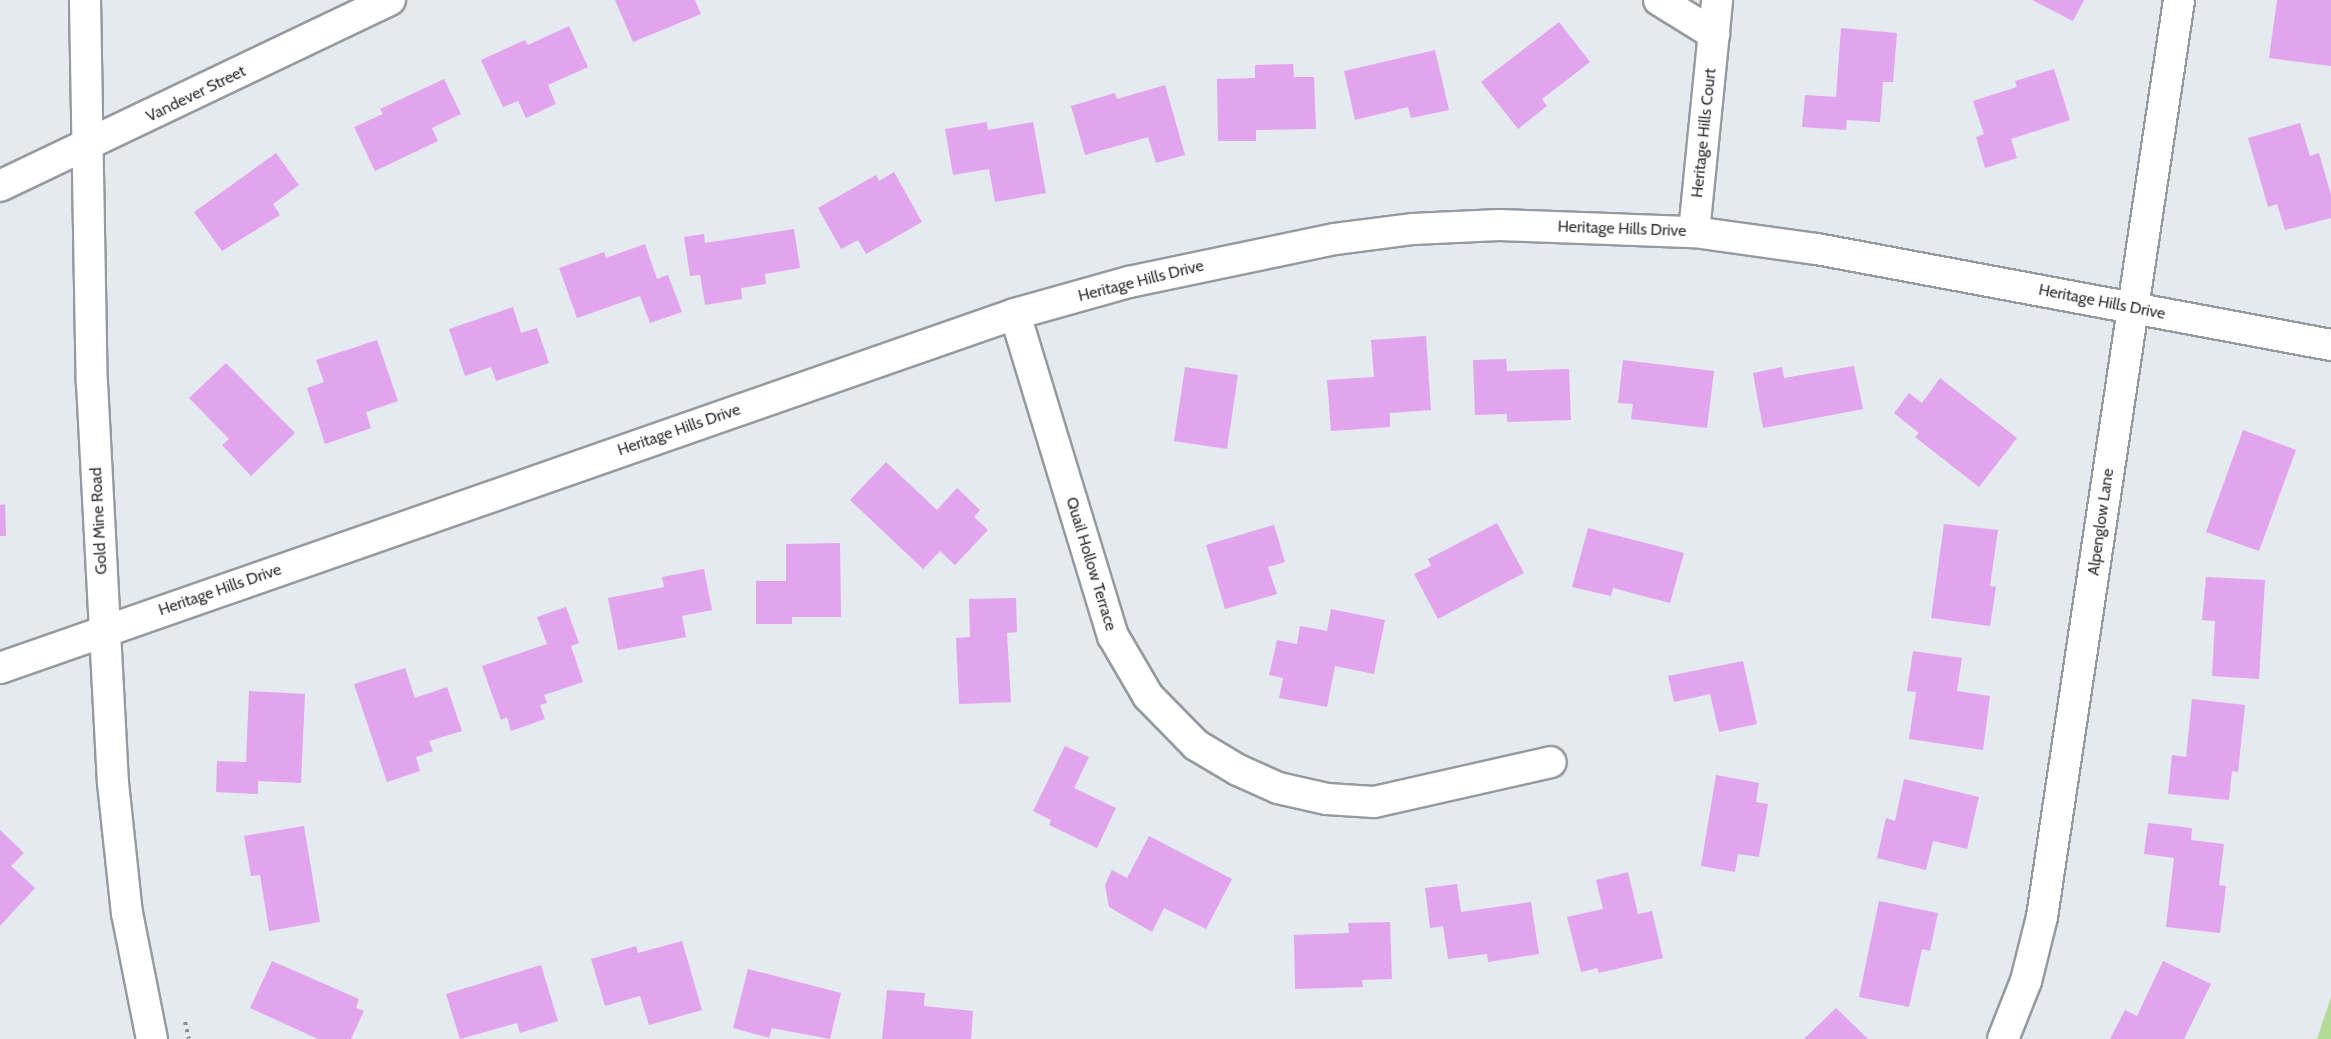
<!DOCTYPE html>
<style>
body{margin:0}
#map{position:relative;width:2331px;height:1039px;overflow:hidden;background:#e4eaef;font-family:Cabin,sans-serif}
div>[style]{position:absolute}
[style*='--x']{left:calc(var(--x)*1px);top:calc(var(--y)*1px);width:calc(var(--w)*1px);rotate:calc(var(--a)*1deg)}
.green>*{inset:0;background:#b3da96}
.building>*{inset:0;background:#e3a4ee}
.path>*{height:4px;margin-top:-2px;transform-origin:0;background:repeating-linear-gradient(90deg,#898d91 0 3px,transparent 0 7.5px)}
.roads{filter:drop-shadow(2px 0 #959a9f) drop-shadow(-2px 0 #959a9f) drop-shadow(0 2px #959a9f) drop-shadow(0 -2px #959a9f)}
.minor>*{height:30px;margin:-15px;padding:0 15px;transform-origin:15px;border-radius:15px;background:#fff}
span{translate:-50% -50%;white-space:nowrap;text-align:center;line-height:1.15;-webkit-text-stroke:4.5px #fff;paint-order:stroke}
.street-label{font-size:16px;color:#2e3032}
</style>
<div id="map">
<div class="green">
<div style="clip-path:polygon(2331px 997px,2331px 1039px,2317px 1039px)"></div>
</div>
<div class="building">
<div style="clip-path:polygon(615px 0,695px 0,701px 14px,633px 42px)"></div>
<div style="clip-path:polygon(2032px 0,2084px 0,2073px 21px)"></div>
<div style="clip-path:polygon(2277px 0,2331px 0,2331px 66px,2269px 58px)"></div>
<div style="clip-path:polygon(1559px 22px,1590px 62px,1542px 99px,1547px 106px,1518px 129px,1481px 82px)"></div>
<div style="clip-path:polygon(569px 26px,588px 67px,548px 85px,556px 104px,526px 118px,518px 101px,503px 107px,481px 60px,525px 40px,528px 45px)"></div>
<div style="clip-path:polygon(1841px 28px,1897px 33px,1893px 82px,1883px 82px,1880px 122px,1847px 120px,1846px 130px,1802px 127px,1805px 95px,1836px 97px)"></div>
<div style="clip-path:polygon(1435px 50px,1449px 110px,1411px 118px,1408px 107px,1355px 120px,1344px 71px)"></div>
<div style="clip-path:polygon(1293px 64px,1294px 77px,1314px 77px,1316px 129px,1256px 130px,1256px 141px,1218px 141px,1217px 79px,1255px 78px,1255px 65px)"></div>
<div style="clip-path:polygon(2054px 69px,2070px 120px,2011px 139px,2017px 158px,1985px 168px,1976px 137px,1984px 134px,1973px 101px,2017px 87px,2015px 81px)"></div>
<div style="clip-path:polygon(444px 79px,461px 114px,432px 128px,438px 141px,375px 171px,354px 127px,383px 114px,380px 109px)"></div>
<div style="clip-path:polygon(1165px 85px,1185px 155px,1156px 163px,1148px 137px,1085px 155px,1071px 106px,1115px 93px,1117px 99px)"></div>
<div style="clip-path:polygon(987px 122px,988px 130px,1033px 122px,1046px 193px,995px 202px,989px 169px,953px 175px,945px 129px)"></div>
<div style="clip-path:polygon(2300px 123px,2310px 156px,2319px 153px,2331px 195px,2331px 218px,2285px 230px,2277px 204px,2268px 207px,2248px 138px)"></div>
<div style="clip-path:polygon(276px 153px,299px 185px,273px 204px,280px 215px,222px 251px,194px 212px)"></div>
<div style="clip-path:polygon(894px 172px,922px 222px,866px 254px,858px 240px,841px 249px,818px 208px,876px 175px,879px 181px)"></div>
<div style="clip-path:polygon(794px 229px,800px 268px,765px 274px,766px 284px,741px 288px,742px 299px,705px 305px,700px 275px,690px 276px,684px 237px,704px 234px,705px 243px)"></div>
<div style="clip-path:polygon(645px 244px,657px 279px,668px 275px,682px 312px,650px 323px,640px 296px,577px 318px,559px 268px,604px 252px,606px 258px)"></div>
<div style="clip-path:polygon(513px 307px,521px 333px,537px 328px,549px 363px,496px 381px,491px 367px,465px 376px,449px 329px)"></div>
<div style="clip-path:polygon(1426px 336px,1431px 410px,1390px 413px,1390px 427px,1331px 431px,1327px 380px,1374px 377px,1371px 340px)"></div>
<div style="clip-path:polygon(377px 340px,398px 401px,366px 412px,371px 428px,325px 444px,307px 388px,324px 382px,316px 360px)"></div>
<div style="clip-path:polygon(1506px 359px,1507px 371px,1569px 369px,1571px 420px,1507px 422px,1507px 414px,1475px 415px,1473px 360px)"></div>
<div style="clip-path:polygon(1623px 360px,1714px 371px,1707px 428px,1631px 419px,1633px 404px,1618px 403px)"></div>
<div style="clip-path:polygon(226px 363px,295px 433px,251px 476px,222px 445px,229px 439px,189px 398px)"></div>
<div style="clip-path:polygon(1854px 366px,1863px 409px,1763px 428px,1753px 373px,1782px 367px,1784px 378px)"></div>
<div style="clip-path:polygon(1185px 367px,1238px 375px,1227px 449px,1174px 441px)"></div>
<div style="clip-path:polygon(1940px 378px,2017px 438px,1979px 487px,1915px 437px,1919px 433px,1894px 413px,1909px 393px,1922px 403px)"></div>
<div style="clip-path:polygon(2243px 430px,2296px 450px,2259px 551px,2206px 532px)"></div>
<div style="clip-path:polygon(886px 462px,937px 510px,957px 488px,980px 510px,974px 517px,988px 530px,955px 565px,940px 551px,923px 569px,850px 500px)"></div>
<div style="clip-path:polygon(5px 504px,6px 536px,0 536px,0 505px)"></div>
<div style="clip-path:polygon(1497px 523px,1524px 573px,1438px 619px,1414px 574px,1431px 566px,1428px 559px)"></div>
<div style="clip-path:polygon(1944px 524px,1998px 530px,1990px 586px,1996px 587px,1990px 626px,1931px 618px)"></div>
<div style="clip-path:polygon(1274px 525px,1285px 562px,1268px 567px,1277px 594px,1225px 609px,1206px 545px)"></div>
<div style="clip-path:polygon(1588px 528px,1684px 553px,1670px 603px,1613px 588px,1611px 596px,1572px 587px)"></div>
<div style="clip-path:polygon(840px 543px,841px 617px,792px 617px,792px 624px,756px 624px,756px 581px,786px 581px,786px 544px)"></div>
<div style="clip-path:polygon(704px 569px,712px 610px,682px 616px,686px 637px,618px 650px,608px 598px,664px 587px,662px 577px)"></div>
<div style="clip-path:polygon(2206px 577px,2265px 580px,2259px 679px,2212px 676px,2215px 621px,2202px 620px)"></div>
<div style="clip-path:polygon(1016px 598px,1017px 632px,1007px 633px,1011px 702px,959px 704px,956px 638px,970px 637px,969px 599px)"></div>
<div style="clip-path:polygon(566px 607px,579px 643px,571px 646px,583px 682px,544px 695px,547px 703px,540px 705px,545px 719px,511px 731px,507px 717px,501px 720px,482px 666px,547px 644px,537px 617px)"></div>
<div style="clip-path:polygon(1331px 609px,1385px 620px,1374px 674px,1335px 666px,1327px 707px,1279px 698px,1283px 678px,1269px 675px,1277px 640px,1297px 644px,1300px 626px,1327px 631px)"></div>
<div style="clip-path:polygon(1913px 651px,1962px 658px,1957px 691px,1990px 696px,1983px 750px,1909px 739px,1916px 692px,1907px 691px)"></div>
<div style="clip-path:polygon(1743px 661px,1757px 724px,1719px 732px,1710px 694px,1674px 702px,1668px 676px)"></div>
<div style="clip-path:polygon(405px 668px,415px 698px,447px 687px,462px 731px,429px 741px,433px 751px,416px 757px,420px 771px,387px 782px,354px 684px)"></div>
<div style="clip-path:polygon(249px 691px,305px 694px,301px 783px,258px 781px,258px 794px,216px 792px,217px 761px,246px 762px)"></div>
<div style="clip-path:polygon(2192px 699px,2245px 705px,2238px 772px,2232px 771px,2229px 800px,2168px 794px,2172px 755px,2186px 757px)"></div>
<div style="clip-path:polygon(1065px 746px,1089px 757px,1074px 788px,1116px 808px,1097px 848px,1049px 825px,1051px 820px,1033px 811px)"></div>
<div style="clip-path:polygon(1716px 775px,1759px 783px,1756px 802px,1768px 804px,1759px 857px,1738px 854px,1735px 872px,1701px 866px)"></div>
<div style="clip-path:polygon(1904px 779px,1979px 797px,1967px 849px,1933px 841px,1926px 870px,1877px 858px,1886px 818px,1895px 821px)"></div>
<div style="clip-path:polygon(2148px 823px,2192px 828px,2191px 840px,2224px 844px,2219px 885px,2226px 886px,2220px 933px,2166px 927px,2174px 858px,2144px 854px)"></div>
<div style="clip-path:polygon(304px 826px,320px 922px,269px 931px,260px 875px,251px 876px,244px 836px)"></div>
<div style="clip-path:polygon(0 830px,24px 853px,11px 866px,35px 888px,0 926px)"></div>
<div style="clip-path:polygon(1149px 836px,1232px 879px,1206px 929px,1164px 908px,1152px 932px,1109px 907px,1105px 885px,1112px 870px,1127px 878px)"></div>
<div style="clip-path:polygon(1628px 872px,1638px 914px,1652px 911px,1663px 958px,1599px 973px,1597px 968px,1581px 972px,1567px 917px,1603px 909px,1596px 880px)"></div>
<div style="clip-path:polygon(1457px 884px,1461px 912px,1531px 902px,1539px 954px,1488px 962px,1487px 954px,1448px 959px,1443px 926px,1430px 928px,1425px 888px)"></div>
<div style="clip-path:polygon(1879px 901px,1938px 913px,1930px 951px,1922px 949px,1909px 1007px,1859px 997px)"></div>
<div style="clip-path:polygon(1390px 922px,1392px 979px,1362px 980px,1363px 987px,1295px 989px,1294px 935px,1349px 933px,1348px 923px)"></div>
<div style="clip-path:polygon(682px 941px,702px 1010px,649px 1025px,640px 996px,605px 1006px,591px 959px,636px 946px,638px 953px)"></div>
<div style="clip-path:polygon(272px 961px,359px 999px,356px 1008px,364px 1011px,351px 1039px,318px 1039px,250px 1008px)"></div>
<div style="clip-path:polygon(2163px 961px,2211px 984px,2184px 1039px,2110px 1039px,2125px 1010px,2137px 1016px)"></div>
<div style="clip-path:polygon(541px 965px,558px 1021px,520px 1033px,517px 1023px,460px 1039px,446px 994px)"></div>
<div style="clip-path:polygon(748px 969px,841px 993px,830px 1039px,772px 1028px,769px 1038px,733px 1028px)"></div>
<div style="clip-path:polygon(887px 990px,925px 993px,924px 1006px,973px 1011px,971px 1039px,882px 1039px)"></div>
<div style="clip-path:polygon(1836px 1008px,1868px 1039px,1804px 1039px)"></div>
</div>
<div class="path">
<div style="--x:185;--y:1022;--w:17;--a:77"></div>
</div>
<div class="roads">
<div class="minor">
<div style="--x:85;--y:0;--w:383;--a:89"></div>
<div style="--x:92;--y:383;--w:401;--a:87"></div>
<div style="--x:113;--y:783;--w:131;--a:83.9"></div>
<div style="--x:127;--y:913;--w:128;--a:78.8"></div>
<div style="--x:1659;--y:0;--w:65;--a:31.7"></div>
<div style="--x:0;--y:186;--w:432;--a:-25.5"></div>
<div style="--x:1694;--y:232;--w:233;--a:-84.3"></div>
<div style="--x:1015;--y:314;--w:337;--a:73.1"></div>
<div style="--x:1113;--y:636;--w:69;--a:59.7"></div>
<div style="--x:1148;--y:696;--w:69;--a:45.6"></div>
<div style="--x:1196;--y:745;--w:49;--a:30.8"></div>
<div style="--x:1238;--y:770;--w:44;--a:24.2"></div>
<div style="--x:1278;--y:788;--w:50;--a:12.7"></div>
<div style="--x:1327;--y:799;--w:47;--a:3.7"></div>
<div style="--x:1374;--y:802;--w:181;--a:-12.7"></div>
<div style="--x:0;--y:668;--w:1075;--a:-19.23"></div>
<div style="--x:1015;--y:314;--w:118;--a:-15.7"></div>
<div style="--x:1129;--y:282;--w:210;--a:-11.8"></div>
<div style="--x:1335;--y:239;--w:79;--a:-7.3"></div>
<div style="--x:1413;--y:229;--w:86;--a:-2.7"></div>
<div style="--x:1499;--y:225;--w:195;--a:2.1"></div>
<div style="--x:1694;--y:232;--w:124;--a:7.9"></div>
<div style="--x:1817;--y:249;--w:523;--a:10.58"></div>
<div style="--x:2003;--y:1039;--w:62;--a:-68.4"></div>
<div style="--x:2026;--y:981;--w:66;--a:-76"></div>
<div style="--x:2042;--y:917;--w:927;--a:-81.5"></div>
</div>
</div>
<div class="street-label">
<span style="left:196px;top:94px;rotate:-26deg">Vandever Street</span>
<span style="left:1704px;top:133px;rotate:-84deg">Heritage Hills Court</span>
<span style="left:1622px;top:229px;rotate:2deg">Heritage Hills Drive</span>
<span style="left:1141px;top:281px;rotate:-14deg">Heritage Hills Drive</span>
<span style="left:2102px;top:302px;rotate:11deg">Heritage Hills Drive</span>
<span style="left:679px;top:430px;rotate:-19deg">Heritage Hills Drive</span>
<span style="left:99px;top:521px;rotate:-93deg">Gold Mine Road</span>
<span style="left:2101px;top:522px;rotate:-82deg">Alpenglow Lane</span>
<span style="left:1091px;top:564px;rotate:73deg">Quail Hollow Terrace</span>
<span style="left:220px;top:590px;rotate:-19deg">Heritage Hills Drive</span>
</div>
</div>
